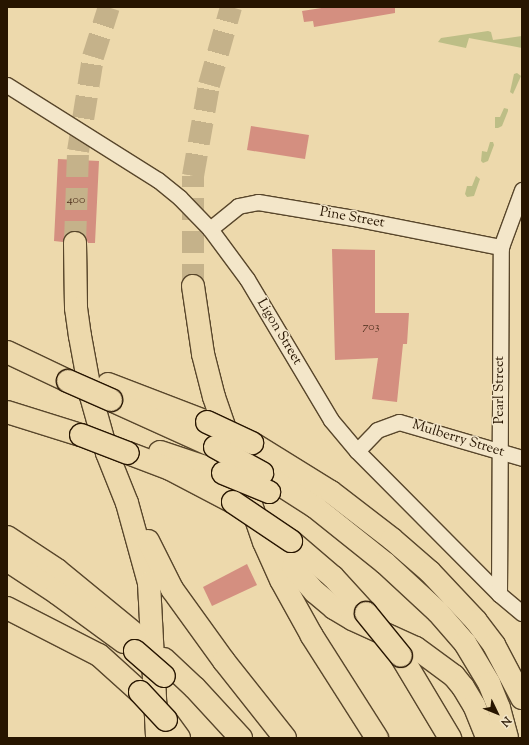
<!DOCTYPE html>
<style>
body{margin:0}
#map{position:relative;width:529px;height:745px;overflow:hidden;background:#edd9ac;font-family:"Sorts Mill Goudy",serif}
div>[style]{position:absolute}
[style*='--x']{left:calc(var(--x)*1px);top:calc(var(--y)*1px);width:calc(var(--w)*1px);rotate:calc(var(--a)*1deg)}
.green>*{inset:0;background:#bdbe86}
.building>*{inset:0;background:#d48f80}
.motorway-tunnel>*{height:22px;margin-top:-11px;transform-origin:0;background:repeating-linear-gradient(90deg,#c5b28a 0 22px,transparent 0 33px)}
.roads{filter:drop-shadow(1px 0 #58462b) drop-shadow(-1px 0 #58462b) drop-shadow(0 1px #58462b) drop-shadow(0 -1px #58462b)}
.minor>*{height:15px;margin:-7.5px;padding:0 7.5px;transform-origin:7.5px;border-radius:7.5px;background:#f3e6c9}
.motorway>*{height:22px;margin:-11px;padding:0 11px;transform-origin:11px;border-radius:11px;background:#edd9ac}
.bridges{filter:drop-shadow(1px 0 #271500) drop-shadow(-1px 0 #271500) drop-shadow(0 1px #271500) drop-shadow(0 -1px #271500)}
.motorway-bridge>*{height:22px;margin:-11px;padding:0 11px;transform-origin:11px;border-radius:11px;background:#edd9ac}
span{translate:-50% -50%;white-space:nowrap;text-align:center;line-height:1.15;-webkit-text-stroke:3px #f3e6c9;paint-order:stroke}
.number-label{font-size:12px;color:#523420}
.number-label span{-webkit-text-stroke-width:0}
.street-label{font-size:14px;color:#271500}
.frame{position:absolute;inset:0;border:8px solid #271500;pointer-events:none}
.north{position:absolute;left:477px;top:693px;width:40px;height:40px;-webkit-text-stroke:3px #f3e6c9;paint-order:stroke;rotate:133deg;font-size:11px;font-weight:700;line-height:16px;text-align:center;color:#271500}
.north::after{content:'';display:block;margin:auto;width:14px;height:18px;background:#271500;clip-path:polygon(50% 0,100% 100%,50% 72%,0 100%)}
</style>
<div id="map">
<div class="green">
<div style="clip-path:polygon(488px 31px,491px 32px,493px 40px,522px 36px,522px 48px,469px 38px,466px 48px,438px 42px,441px 38px)"></div>
<div style="clip-path:polygon(517px 73px,521px 76px,513px 94px,510px 92px,514px 74px)"></div>
<div style="clip-path:polygon(504px 108px,508px 109px,508px 111px,502px 126px,498px 128px,495px 128px,495px 117px,500px 117px)"></div>
<div style="clip-path:polygon(490px 142px,493px 142px,494px 145px,488px 161px,483px 163px,481px 161px,482px 151px,487px 152px)"></div>
<div style="clip-path:polygon(476px 176px,480px 179px,474px 196px,467px 197px,465px 194px,467px 186px,472px 186px)"></div>
</div>
<div class="building">
<div style="clip-path:polygon(328px 7px,395px 7px,395px 13px,314px 27px,313px 21px,304px 22px,302px 11px)"></div>
<div style="clip-path:polygon(251px 126px,309px 135px,305px 159px,247px 150px)"></div>
<div style="clip-path:polygon(58px 159px,99px 161px,95px 243px,88px 243px,85px 236px,81px 232px,75px 231px,68px 233px,63px 242px,54px 241px)"></div>
<div style="clip-path:polygon(332px 249px,375px 250px,375px 313px,409px 313px,407px 344px,403px 344px,397px 402px,372px 399px,378px 358px,335px 360px)"></div>
<div style="clip-path:polygon(247px 564px,257px 585px,212px 606px,203px 587px)"></div>
</div>
<div class="motorway-tunnel">
<div style="--x:75;--y:243;--w:92;--a:-88.1"></div>
<div style="--x:78;--y:151;--w:95;--a:-80.9"></div>
<div style="--x:93;--y:57;--w:52;--a:-72.3"></div>
<div style="--x:193;--y:286;--w:110;--a:-90"></div>
<div style="--x:193;--y:176;--w:92;--a:-80"></div>
<div style="--x:209;--y:85;--w:81;--a:-74.2"></div>
</div>
<div class="roads">
<div class="minor">
<div style="--x:7;--y:85;--w:178;--a:32.2"></div>
<div style="--x:158;--y:180;--w:28;--a:39"></div>
<div style="--x:180;--y:198;--w:43;--a:45.9"></div>
<div style="--x:210;--y:229;--w:62;--a:53.5"></div>
<div style="--x:247;--y:279;--w:164;--a:59.2"></div>
<div style="--x:331;--y:420;--w:40;--a:50"></div>
<div style="--x:357;--y:451;--w:202;--a:45.2"></div>
<div style="--x:499;--y:594;--w:30;--a:40"></div>
<div style="--x:210;--y:229;--w:36;--a:-39"></div>
<div style="--x:238;--y:206;--w:20;--a:-11"></div>
<div style="--x:258;--y:202;--w:97;--a:9.5"></div>
<div style="--x:354;--y:218;--w:150;--a:11.2"></div>
<div style="--x:357;--y:451;--w:29;--a:-46"></div>
<div style="--x:377;--y:430;--w:23;--a:-20"></div>
<div style="--x:399;--y:422;--w:128;--a:16.3"></div>
<div style="--x:499;--y:594;--w:347;--a:-89.7"></div>
<div style="--x:501;--y:247;--w:61;--a:-69.8"></div>
</div>
<div class="motorway">
<div style="--x:75;--y:243;--w:65;--a:89.1"></div>
<div style="--x:76;--y:308;--w:28;--a:82"></div>
<div style="--x:80;--y:336;--w:61;--a:79.6"></div>
<div style="--x:91;--y:396;--w:59;--a:74.3"></div>
<div style="--x:107;--y:453;--w:54;--a:68.2"></div>
<div style="--x:127;--y:503;--w:83;--a:74.6"></div>
<div style="--x:149;--y:583;--w:155;--a:87"></div>
<div style="--x:193;--y:286;--w:69;--a:81.6"></div>
<div style="--x:203;--y:354;--w:44;--a:75.7"></div>
<div style="--x:214;--y:397;--w:153;--a:71"></div>
<div style="--x:264;--y:542;--w:42;--a:65.9"></div>
<div style="--x:281;--y:580;--w:64;--a:61"></div>
<div style="--x:312;--y:636;--w:121;--a:57.5"></div>
<div style="--x:7;--y:352;--w:68;--a:25.4"></div>
<div style="--x:108;--y:384;--w:106;--a:21"></div>
<div style="--x:111;--y:400;--w:114;--a:24.3"></div>
<div style="--x:7;--y:412;--w:77;--a:17.3"></div>
<div style="--x:252;--y:443;--w:93;--a:31.8"></div>
<div style="--x:331;--y:492;--w:77;--a:37.6"></div>
<div style="--x:392;--y:539;--w:50;--a:41"></div>
<div style="--x:430;--y:572;--w:67;--a:46.8"></div>
<div style="--x:476;--y:621;--w:30;--a:53"></div>
<div style="--x:494;--y:645;--w:60;--a:62.2"></div>
<div style="--x:160;--y:452;--w:66;--a:18.4"></div>
<div style="--x:128;--y:453;--w:45;--a:20.9"></div>
<div style="--x:170;--y:469;--w:71;--a:27.6"></div>
<div style="--x:262;--y:473;--w:63;--a:32.7"></div>
<div style="--x:315;--y:507;--w:90;--a:38.7"></div>
<div style="--x:385;--y:563;--w:72;--a:42.8"></div>
<div style="--x:438;--y:612;--w:41;--a:48.9"></div>
<div style="--x:465;--y:643;--w:47;--a:59"></div>
<div style="--x:489;--y:683;--w:27;--a:68"></div>
<div style="--x:499;--y:708;--w:31;--a:75"></div>
<div style="--x:276;--y:536;--w:35;--a:61"></div>
<div style="--x:293;--y:567;--w:33;--a:49"></div>
<div style="--x:315;--y:592;--w:25;--a:40"></div>
<div style="--x:334;--y:608;--w:21;--a:31"></div>
<div style="--x:352;--y:619;--w:70;--a:24.4"></div>
<div style="--x:416;--y:648;--w:47;--a:36.4"></div>
<div style="--x:454;--y:676;--w:14;--a:51"></div>
<div style="--x:463;--y:687;--w:21;--a:59"></div>
<div style="--x:474;--y:705;--w:35;--a:68"></div>
<div style="--x:7;--y:537;--w:60;--a:33.4"></div>
<div style="--x:57;--y:570;--w:101;--a:39.4"></div>
<div style="--x:148;--y:541;--w:54;--a:63.4"></div>
<div style="--x:172;--y:589;--w:89;--a:54.2"></div>
<div style="--x:224;--y:661;--w:98;--a:51.6"></div>
<div style="--x:291;--y:541;--w:55;--a:40.6"></div>
<div style="--x:333;--y:577;--w:49;--a:47.5"></div>
<div style="--x:7;--y:560;--w:60;--a:33.4"></div>
<div style="--x:57;--y:593;--w:83;--a:36.2"></div>
<div style="--x:7;--y:608;--w:103;--a:27.1"></div>
<div style="--x:99;--y:655;--w:55;--a:42.1"></div>
<div style="--x:401;--y:656;--w:96;--a:59.1"></div>
<div style="--x:164;--y:659;--w:42;--a:43.1"></div>
<div style="--x:195;--y:688;--w:68;--a:47.4"></div>
<div style="--x:166;--y:720;--w:22;--a:54"></div>
</div>
</div>
<div class="bridges">
<div class="motorway-bridge">
<div style="--x:68;--y:381;--w:47;--a:23.8"></div>
<div style="--x:207;--y:422;--w:50;--a:25"></div>
<div style="--x:81;--y:435;--w:50;--a:21"></div>
<div style="--x:215;--y:447;--w:54;--a:29"></div>
<div style="--x:223;--y:473;--w:50;--a:22.4"></div>
<div style="--x:233;--y:502;--w:70;--a:33.9"></div>
<div style="--x:366;--y:613;--w:55;--a:50.9"></div>
<div style="--x:135;--y:651;--w:38;--a:41"></div>
<div style="--x:140;--y:692;--w:38;--a:47"></div>
</div>
</div>
<div class="number-label">
<span style="left:76px;top:201px">400</span>
<span style="left:371px;top:328px">703</span>
</div>
<div class="street-label">
<span style="left:352px;top:218px;rotate:10deg">Pine Street</span>
<span style="left:279px;top:332px;rotate:59deg">Ligon Street</span>
<span style="left:500px;top:390px;rotate:-90deg">Pearl Street</span>
<span style="left:458px;top:439px;rotate:17deg">Mulberry Street</span>
</div>
<div class="frame"></div>
<div class="north">N</div>
</div>
